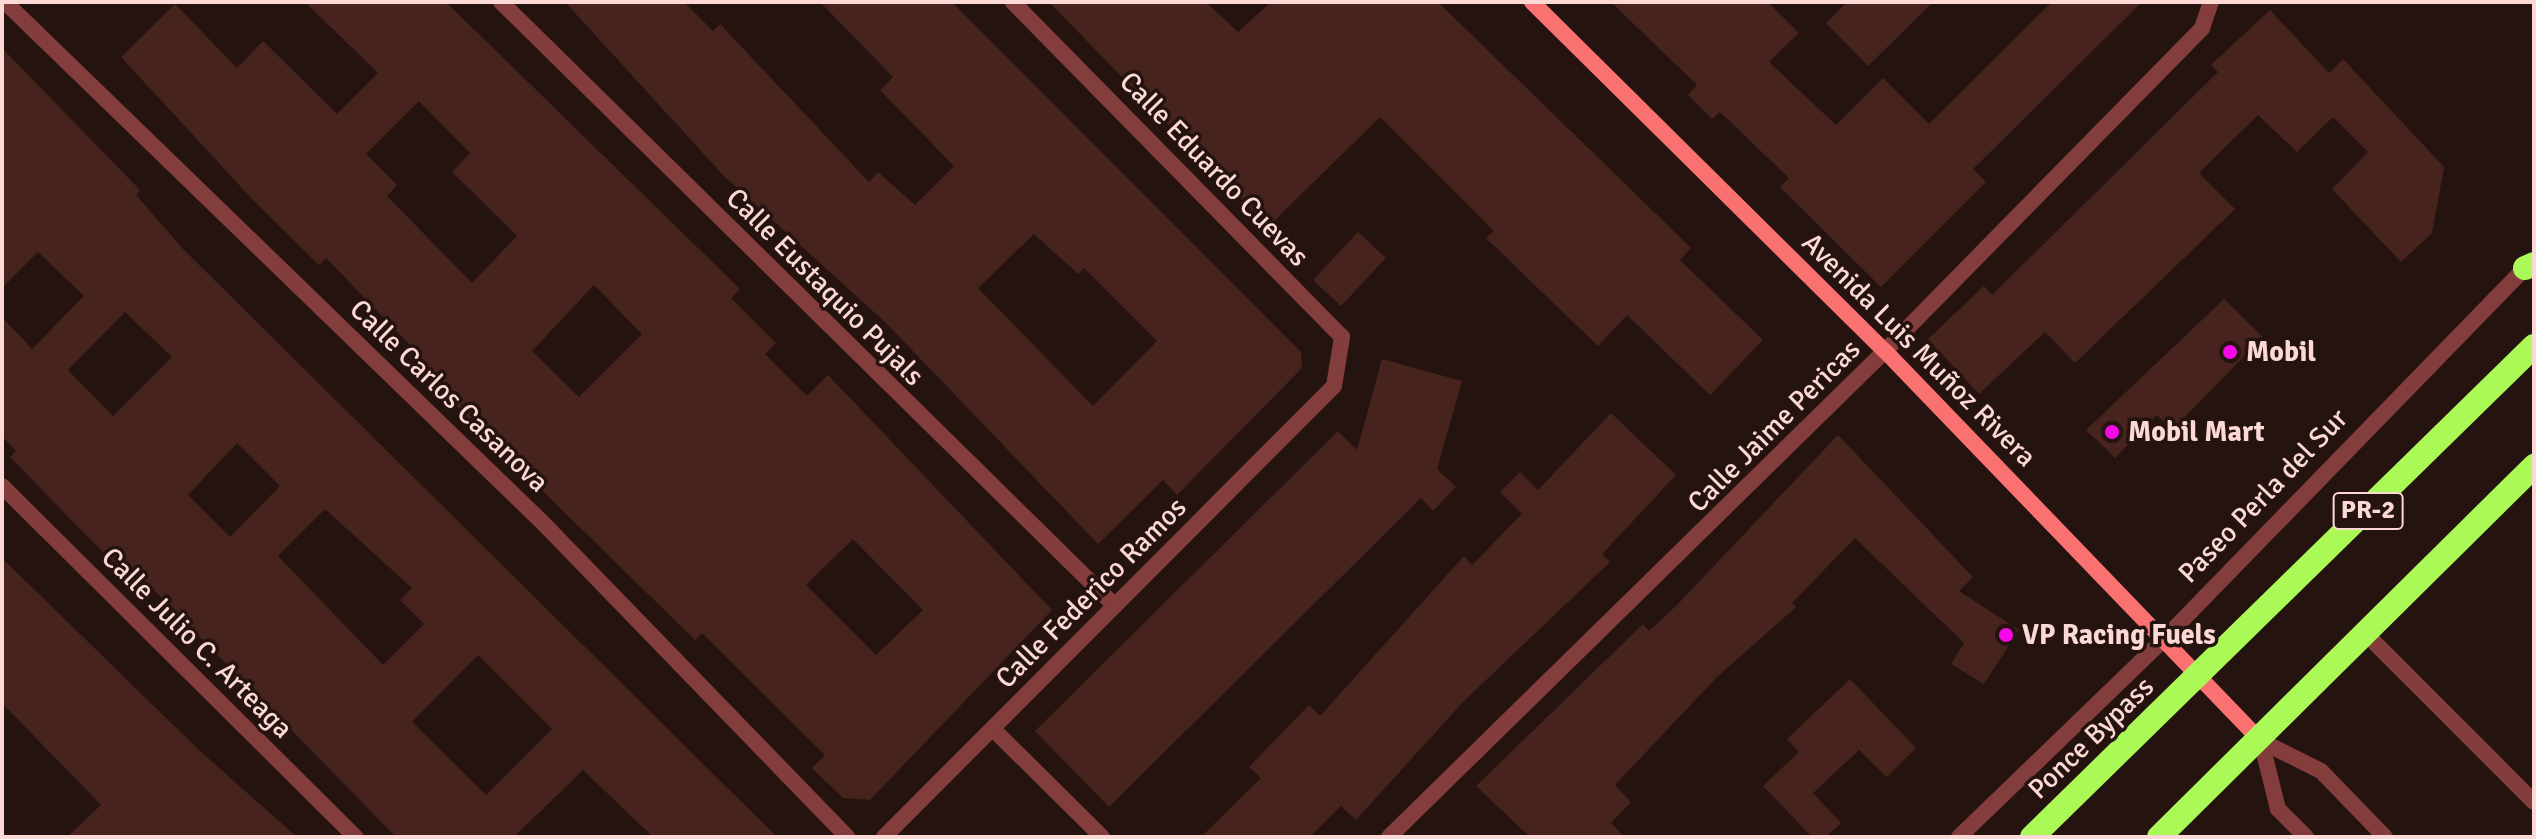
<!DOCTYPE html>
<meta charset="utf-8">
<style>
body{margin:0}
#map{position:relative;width:2536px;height:839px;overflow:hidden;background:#251310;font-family:Signika,sans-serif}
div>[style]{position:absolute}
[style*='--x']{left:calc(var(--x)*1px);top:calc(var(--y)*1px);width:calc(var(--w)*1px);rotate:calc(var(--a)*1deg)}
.building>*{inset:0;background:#46231d}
.street>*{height:16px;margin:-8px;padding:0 8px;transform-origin:8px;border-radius:8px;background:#833d3d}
.secondary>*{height:16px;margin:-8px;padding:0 8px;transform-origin:8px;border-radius:8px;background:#fa7172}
.highway>*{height:24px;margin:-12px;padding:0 12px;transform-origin:12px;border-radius:12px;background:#aaf956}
.dots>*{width:22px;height:22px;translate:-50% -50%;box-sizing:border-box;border:4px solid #251310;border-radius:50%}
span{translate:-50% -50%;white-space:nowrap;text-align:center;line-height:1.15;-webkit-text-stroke:7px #251310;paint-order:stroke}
.shield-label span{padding:2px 6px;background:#251310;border:2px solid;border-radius:6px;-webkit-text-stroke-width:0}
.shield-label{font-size:26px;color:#fdd9d6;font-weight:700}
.street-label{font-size:28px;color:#fdd9d6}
.poi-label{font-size:28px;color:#fdd9d6;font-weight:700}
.left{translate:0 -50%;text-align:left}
.frame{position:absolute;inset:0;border:4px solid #fdd9d6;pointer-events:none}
</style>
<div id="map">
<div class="building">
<div style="clip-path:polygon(evenodd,305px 2px,446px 2px,740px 289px,731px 298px,776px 343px,765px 354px,807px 396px,828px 375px,1052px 610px,870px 800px,843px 798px,812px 768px,825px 755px,702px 633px,695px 640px,466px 416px,405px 353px,411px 346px,326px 258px,319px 265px,253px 200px,121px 57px,175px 4px,237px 68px,263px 41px,337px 114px,378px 73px,305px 2px,419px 101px,470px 153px,452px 172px,517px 236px,472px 283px,387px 196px,397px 185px,366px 154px,419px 101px,305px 2px,594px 285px,642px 334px,579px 397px,532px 351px,594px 285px,305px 2px,853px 539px,923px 610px,876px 655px,806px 585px,853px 539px)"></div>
<div style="clip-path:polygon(evenodd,565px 2px,684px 2px,713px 31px,720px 24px,869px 182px,878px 172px,915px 205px,954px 166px,880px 90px,893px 77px,820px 2px,952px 2px,1301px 352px,1302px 368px,1177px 495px,1163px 480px,1098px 544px,887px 324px,723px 175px,565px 2px,1034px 234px,1078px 274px,1084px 268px,1157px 341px,1093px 406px,978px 288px,1034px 234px)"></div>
<div style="clip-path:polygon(1049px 2px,1206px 2px,1238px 32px,1271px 2px,1438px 2px,1691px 248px,1680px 260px,1763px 340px,1710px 395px,1627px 315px,1598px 346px,1486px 238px,1494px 231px,1380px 117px,1268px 227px)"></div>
<div style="clip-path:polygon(1611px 2px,1768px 2px,1799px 33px,1769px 62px,1836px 125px,1883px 78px,1929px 124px,2052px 2px,2142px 2px,1973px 169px,1986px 182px,1881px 287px,1780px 187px,1789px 178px,1720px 112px,1712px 119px,1688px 95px,1697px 85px)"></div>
<div style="clip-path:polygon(1847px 2px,1933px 2px,1868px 66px,1826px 23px)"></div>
<div style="clip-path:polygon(2270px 10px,2329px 73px,2343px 59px,2444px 167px,2432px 233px,2401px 262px,2332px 189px,2368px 152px,2333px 117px,2297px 152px,2258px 115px,2199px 173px,2235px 209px,2075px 363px,2045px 332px,1979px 394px,1928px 339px,1984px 286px,1992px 295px,2218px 72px,2211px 65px)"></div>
<div style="clip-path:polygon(evenodd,2px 48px,140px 190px,136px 195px,183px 249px,777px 837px,653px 837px,583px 770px,514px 837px,396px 837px,153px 589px,147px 595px,81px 530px,10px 457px,16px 451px,2px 436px,2px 317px,32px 349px,84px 296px,38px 252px,2px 288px,2px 48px,125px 312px,172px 357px,113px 416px,68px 370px,125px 312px,2px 48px,237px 443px,280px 486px,230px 537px,188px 495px,237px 443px,2px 48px,325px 509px,412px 588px,400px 600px,424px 624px,383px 665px,278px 556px,325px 509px,2px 48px,478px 655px,552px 729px,486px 795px,412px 722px,478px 655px)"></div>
<div style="clip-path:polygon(1358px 232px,1386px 258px,1341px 306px,1313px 280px)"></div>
<div style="clip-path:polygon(2224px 299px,2263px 337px,2172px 430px,2157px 415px,2115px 458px,2086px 430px)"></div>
<div style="clip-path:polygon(1382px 359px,1462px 381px,1437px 469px,1456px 487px,1433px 511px,1421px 498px,1109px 807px,1035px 731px,1338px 431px,1357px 450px)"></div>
<div style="clip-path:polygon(1611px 413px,1676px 475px,1602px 554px,1610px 562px,1462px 703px,1356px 820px,1341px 806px,1310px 837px,1201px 837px,1261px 778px,1249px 767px,1309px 705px,1320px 716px,1464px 556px,1472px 565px,1522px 514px,1500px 492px,1520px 472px,1538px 490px)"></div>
<div style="clip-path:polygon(1838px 435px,1973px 577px,1959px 591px,2019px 630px,1984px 684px,1951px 664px,1964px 643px,1855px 538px,1792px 603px,1796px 607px,1717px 677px,1615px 785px,1631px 802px,1611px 823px,1624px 837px,1530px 837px,1476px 786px,1643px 624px,1649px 631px,1677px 605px)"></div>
<div style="clip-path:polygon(2px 558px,200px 751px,297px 837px,67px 837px,101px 805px,2px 703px)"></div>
<div style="clip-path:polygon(1850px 679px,1916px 748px,1887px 777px,1859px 750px,1813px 793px,1841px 823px,1826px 837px,1812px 837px,1763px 786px,1799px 752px,1787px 739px)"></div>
</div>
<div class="street">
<div style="--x:5;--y:2;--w:750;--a:44.08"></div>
<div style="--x:544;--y:524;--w:436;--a:45.9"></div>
<div style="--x:501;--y:2;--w:861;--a:44.53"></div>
<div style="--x:2;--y:486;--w:498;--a:44.8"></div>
<div style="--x:2365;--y:633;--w:239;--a:45"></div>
<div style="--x:993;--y:729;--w:153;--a:44.7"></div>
<div style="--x:884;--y:837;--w:637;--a:-45.06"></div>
<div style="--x:1334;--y:386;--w:50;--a:-80.7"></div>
<div style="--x:1342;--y:337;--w:470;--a:-134.5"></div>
<div style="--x:1389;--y:837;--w:694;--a:-44.42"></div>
<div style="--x:1885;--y:351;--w:453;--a:-45.5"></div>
<div style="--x:2202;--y:28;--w:28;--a:-71"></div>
<div style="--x:1959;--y:837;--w:288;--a:-44"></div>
<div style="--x:2166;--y:637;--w:522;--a:-45.78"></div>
<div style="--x:2306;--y:837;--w:40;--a:-135"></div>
<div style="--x:2278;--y:809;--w:70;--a:-104"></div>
<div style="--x:2261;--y:741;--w:67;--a:26.6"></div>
<div style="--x:2321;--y:771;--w:92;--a:45.9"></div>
</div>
<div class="secondary">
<div style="--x:1532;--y:2;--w:496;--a:44.7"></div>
<div style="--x:1885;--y:351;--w:542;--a:46.05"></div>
</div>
<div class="highway">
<div style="--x:2525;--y:268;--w:10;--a:-24"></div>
<div style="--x:2032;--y:837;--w:702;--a:-44.37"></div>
<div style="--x:2159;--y:837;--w:528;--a:-44.69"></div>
</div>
<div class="dots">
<div style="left:2230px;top:352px;background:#f609e7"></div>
<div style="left:2112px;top:432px;background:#f609e7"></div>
<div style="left:2006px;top:635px;background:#f609e7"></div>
</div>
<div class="shield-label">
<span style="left:2368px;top:511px">PR-2</span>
</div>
<div class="street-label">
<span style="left:1214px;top:169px;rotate:46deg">Calle Eduardo Cuevas</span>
<span style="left:825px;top:287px;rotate:45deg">Calle Eustaquio Pujals</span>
<span style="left:1919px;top:350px;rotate:45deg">Avenida Luis Muñoz Rivera</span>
<span style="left:449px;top:396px;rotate:44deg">Calle Carlos Casanova</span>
<span style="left:1774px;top:426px;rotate:-45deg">Calle Jaime Pericas</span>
<span style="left:2263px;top:496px;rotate:-46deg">Paseo Perla del Sur</span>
<span style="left:1091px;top:593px;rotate:-45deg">Calle Federico Ramos</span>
<span style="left:197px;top:643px;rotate:45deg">Calle Julio C. Arteaga</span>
<span style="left:2091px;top:738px;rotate:-44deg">Ponce Bypass</span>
</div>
<div class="poi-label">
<span class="left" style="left:2246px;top:352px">Mobil</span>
<span class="left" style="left:2128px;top:432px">Mobil Mart</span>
<span class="left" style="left:2022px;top:635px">VP Racing Fuels</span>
</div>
<div class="frame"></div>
</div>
